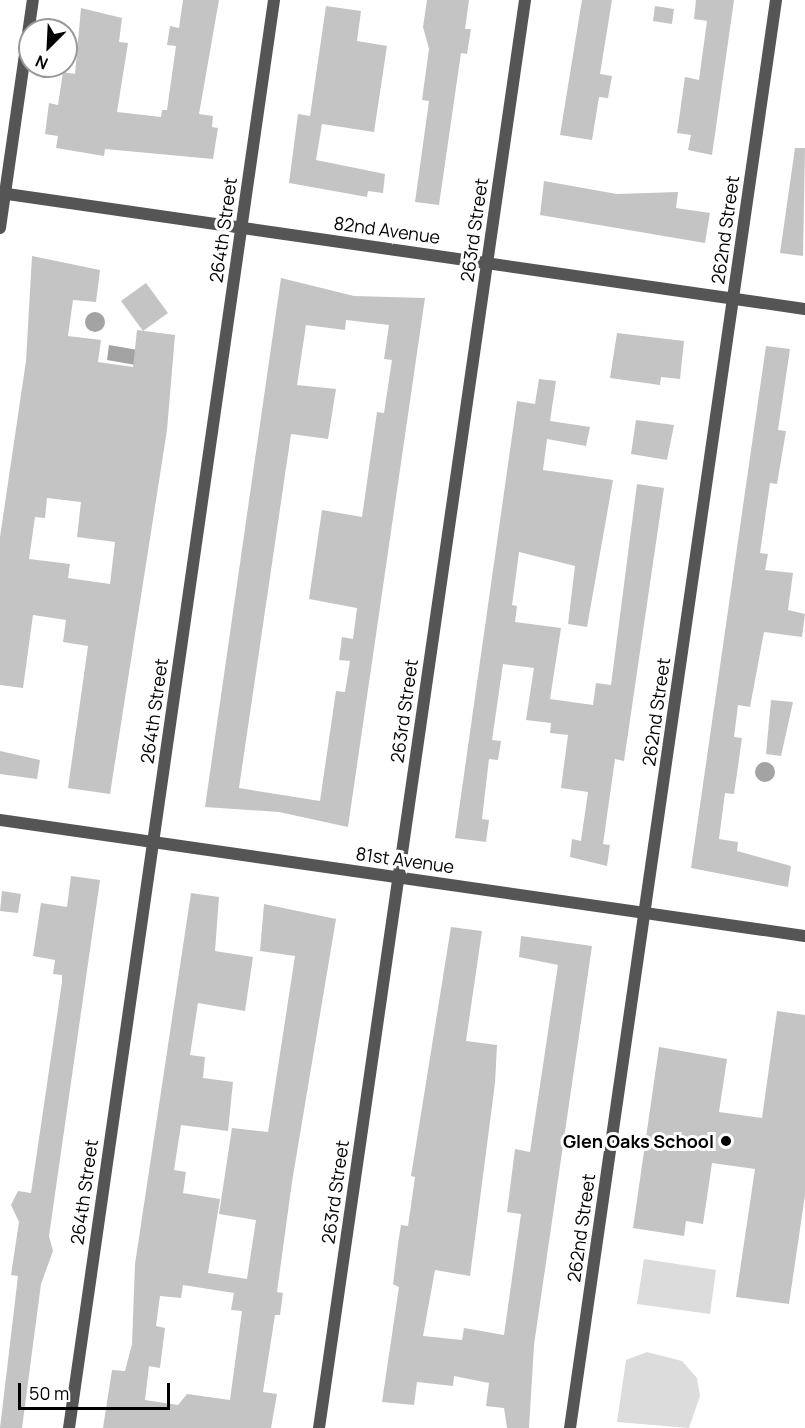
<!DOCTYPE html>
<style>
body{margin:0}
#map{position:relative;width:805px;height:1428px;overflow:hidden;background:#fff;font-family:Manrope,sans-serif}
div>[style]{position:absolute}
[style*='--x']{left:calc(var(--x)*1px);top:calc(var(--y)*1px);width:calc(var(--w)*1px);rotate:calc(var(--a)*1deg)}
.green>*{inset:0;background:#dcdcdc}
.water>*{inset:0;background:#a3a3a3}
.round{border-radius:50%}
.building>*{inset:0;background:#c4c4c4}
.street>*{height:12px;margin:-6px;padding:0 6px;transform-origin:6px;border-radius:6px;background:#555}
.dots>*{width:16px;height:16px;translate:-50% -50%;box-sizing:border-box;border:3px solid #fff;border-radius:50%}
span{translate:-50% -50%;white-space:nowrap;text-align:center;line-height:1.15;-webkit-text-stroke:6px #fff;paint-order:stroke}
.street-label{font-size:18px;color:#000}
.poi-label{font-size:18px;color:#000;font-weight:700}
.right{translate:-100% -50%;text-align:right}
.north{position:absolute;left:18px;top:18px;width:60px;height:60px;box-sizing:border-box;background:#fff;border:2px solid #999;border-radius:50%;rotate:204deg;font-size:16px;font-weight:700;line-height:24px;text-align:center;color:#000}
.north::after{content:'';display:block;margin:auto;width:21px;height:27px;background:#000;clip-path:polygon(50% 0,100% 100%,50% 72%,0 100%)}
.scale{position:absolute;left:18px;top:1383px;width:152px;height:27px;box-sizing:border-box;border:3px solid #000;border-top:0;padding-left:8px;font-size:18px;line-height:21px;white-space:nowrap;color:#000;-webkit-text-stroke:4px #fff;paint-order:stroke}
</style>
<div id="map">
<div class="green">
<div style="clip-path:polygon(644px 1259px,716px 1270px,710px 1314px,637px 1304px)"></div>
<div style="clip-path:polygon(647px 1352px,682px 1361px,697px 1378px,700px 1396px,689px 1428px,617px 1422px,626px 1360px)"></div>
</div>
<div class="water">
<div class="round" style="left:85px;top:312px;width:20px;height:20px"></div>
<div style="clip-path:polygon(109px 345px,138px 350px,136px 365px,107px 360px)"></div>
<div class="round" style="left:755px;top:762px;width:20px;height:20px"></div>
</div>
<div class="building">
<div style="clip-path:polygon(183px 0,219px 0,199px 114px,213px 116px,212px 127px,218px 128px,213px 159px,105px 149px,104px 156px,56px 148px,58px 136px,45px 134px,49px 103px,58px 105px,63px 72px,75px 74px,81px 8px,122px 18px,119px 42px,128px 43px,117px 112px,161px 117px,162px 110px,167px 110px,176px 46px,167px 45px,170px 26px,179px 28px)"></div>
<div style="clip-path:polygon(427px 0,469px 0,465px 29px,471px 29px,467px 54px,461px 53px,439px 205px,415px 202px,429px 101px,422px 100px,429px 49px,423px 27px)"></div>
<div style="clip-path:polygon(582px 0,612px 0,600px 74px,612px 76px,608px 98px,599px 97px,592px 140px,560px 135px)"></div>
<div style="clip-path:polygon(696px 0,734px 0,712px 155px,688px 150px,691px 135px,677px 133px,685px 77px,699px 80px,707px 21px,694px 19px)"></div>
<div style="clip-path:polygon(326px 6px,361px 11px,357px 41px,387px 46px,374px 132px,322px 124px,316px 160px,385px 174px,383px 193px,368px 191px,367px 197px,289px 183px,298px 114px,310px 116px)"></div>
<div style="clip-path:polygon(655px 6px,674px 9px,672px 24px,653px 21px)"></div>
<div style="clip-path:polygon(795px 148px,805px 148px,803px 256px,780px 253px)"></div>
<div style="clip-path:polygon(544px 181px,617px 194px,678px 192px,676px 208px,710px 213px,705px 243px,540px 215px)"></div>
<div style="clip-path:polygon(evenodd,32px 256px,100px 270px,96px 302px,73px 300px,68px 336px,101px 340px,98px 362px,133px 367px,137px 330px,175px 335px,167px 430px,110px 794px,68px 788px,88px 646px,63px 642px,66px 620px,33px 615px,23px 688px,0 685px,0 537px,26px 361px,32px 256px,47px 498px,81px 502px,77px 537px,115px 542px,110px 584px,68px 578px,70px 564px,29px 559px,35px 517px,45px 518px,47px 498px)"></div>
<div style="clip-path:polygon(evenodd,281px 278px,354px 296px,425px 298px,348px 827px,279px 812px,205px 807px,281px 278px,346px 320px,389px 325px,384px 359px,392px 360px,384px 413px,377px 412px,362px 517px,322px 510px,309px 599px,357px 608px,353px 639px,342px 637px,339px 660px,350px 661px,345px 692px,336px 691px,320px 801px,239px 788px,291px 434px,328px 439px,336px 389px,297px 385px,306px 325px,345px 330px,346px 320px)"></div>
<div style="clip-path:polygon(146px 283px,168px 313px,143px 331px,121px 301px)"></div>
<div style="clip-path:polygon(617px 333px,684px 341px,680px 379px,661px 377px,660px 385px,610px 378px)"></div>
<div style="clip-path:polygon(766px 346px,790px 349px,778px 430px,786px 431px,777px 484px,770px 483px,760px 553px,768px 554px,765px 570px,793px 573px,788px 610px,805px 614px,802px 637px,764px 632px,750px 707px,738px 705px,734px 737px,742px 738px,734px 794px,725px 793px,719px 839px,738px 842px,737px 851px,791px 866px,788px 887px,691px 868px)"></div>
<div style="clip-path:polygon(539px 379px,556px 381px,550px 421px,590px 427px,586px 446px,547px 439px,543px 470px,613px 480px,587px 627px,568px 624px,575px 566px,519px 552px,512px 605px,517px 606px,515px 622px,561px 628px,550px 699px,593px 705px,596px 683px,611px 685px,637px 484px,664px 488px,624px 761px,615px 759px,603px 844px,610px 845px,607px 866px,570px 857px,572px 839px,581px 841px,588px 792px,561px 788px,568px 735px,550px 733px,551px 723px,526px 720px,534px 668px,503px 664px,492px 740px,501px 741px,498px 760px,489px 759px,482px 819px,489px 820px,486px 842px,455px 838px,517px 401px,535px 404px)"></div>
<div style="clip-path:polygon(636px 420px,674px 425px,667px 460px,631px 454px)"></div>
<div style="clip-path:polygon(771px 700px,793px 702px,781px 756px,766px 754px)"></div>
<div style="clip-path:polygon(0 751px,40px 760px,37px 779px,0 774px)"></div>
<div style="clip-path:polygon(71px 876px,100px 880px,49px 1236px,53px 1251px,41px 1284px,22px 1428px,0 1428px,18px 1276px,11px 1275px,19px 1222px,11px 1205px,18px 1191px,31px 1193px,62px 982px,62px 975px,53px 974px,55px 960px,33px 956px,41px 903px,67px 907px)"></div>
<div style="clip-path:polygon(2px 891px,21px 894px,18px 913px,0 911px)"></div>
<div style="clip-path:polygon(evenodd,191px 893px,219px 897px,215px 951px,253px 957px,245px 1011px,198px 1003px,190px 1055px,205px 1057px,203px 1078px,233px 1082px,228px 1131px,181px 1125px,174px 1170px,186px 1172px,183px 1193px,220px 1199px,208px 1273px,247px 1279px,256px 1220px,219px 1214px,232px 1128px,268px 1132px,295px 956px,260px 951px,264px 904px,336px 919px,292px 1182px,277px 1292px,283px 1293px,280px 1315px,275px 1315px,263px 1392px,277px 1394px,271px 1428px,103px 1428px,112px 1370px,125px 1371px,132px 1344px,135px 1264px,191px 893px,183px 1285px,234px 1293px,231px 1310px,242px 1311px,230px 1400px,187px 1394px,178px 1405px,145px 1400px,149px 1366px,160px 1368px,165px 1328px,156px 1326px,160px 1296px,181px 1298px,183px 1285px)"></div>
<div style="clip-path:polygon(451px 927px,482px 931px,466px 1041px,497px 1045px,495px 1083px,470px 1276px,435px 1270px,423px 1336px,462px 1340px,464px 1328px,504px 1335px,521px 1214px,507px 1212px,515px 1149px,530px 1152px,558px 965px,519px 957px,521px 936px,592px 946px,534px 1345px,529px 1428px,507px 1428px,504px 1408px,486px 1406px,489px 1383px,454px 1376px,453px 1386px,417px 1382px,414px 1405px,382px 1402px,399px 1287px,393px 1284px,398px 1244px,401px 1225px,408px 1226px,415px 1177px,411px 1176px)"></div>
<div style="clip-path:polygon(777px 1011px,805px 1015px,805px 1195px,789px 1304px,736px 1297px,755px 1169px,712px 1163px,703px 1224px,686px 1221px,684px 1236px,633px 1228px,659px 1047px,727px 1059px,719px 1112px,762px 1118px)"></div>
</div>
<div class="street">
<div style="--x:0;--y:193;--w:813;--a:8.2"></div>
<div style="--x:0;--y:228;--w:230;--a:-81.8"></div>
<div style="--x:0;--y:820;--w:813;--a:8.2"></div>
<div style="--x:69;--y:1428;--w:1443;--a:-81.83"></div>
<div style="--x:319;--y:1428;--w:1443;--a:-81.79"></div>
<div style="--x:570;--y:1428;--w:1443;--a:-81.79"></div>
</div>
<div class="dots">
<div style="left:726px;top:1141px;background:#000"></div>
</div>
<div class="street-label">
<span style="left:223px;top:230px;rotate:-82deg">264th Street</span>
<span style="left:387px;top:230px;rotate:8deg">82nd Avenue</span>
<span style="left:474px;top:230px;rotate:-82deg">263rd Street</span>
<span style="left:725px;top:230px;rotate:-82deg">262nd Street</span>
<span style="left:154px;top:711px;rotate:-82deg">264th Street</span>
<span style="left:404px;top:711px;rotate:-82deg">263rd Street</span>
<span style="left:656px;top:712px;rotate:-82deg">262nd Street</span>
<span style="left:405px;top:860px;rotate:8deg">81st Avenue</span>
<span style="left:84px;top:1192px;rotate:-82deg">264th Street</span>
<span style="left:335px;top:1192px;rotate:-82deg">263rd Street</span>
<span style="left:581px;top:1228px;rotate:-82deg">262nd Street</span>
</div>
<div class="poi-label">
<span class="right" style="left:714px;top:1141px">Glen Oaks School</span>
</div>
<div class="north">N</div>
<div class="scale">50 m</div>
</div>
